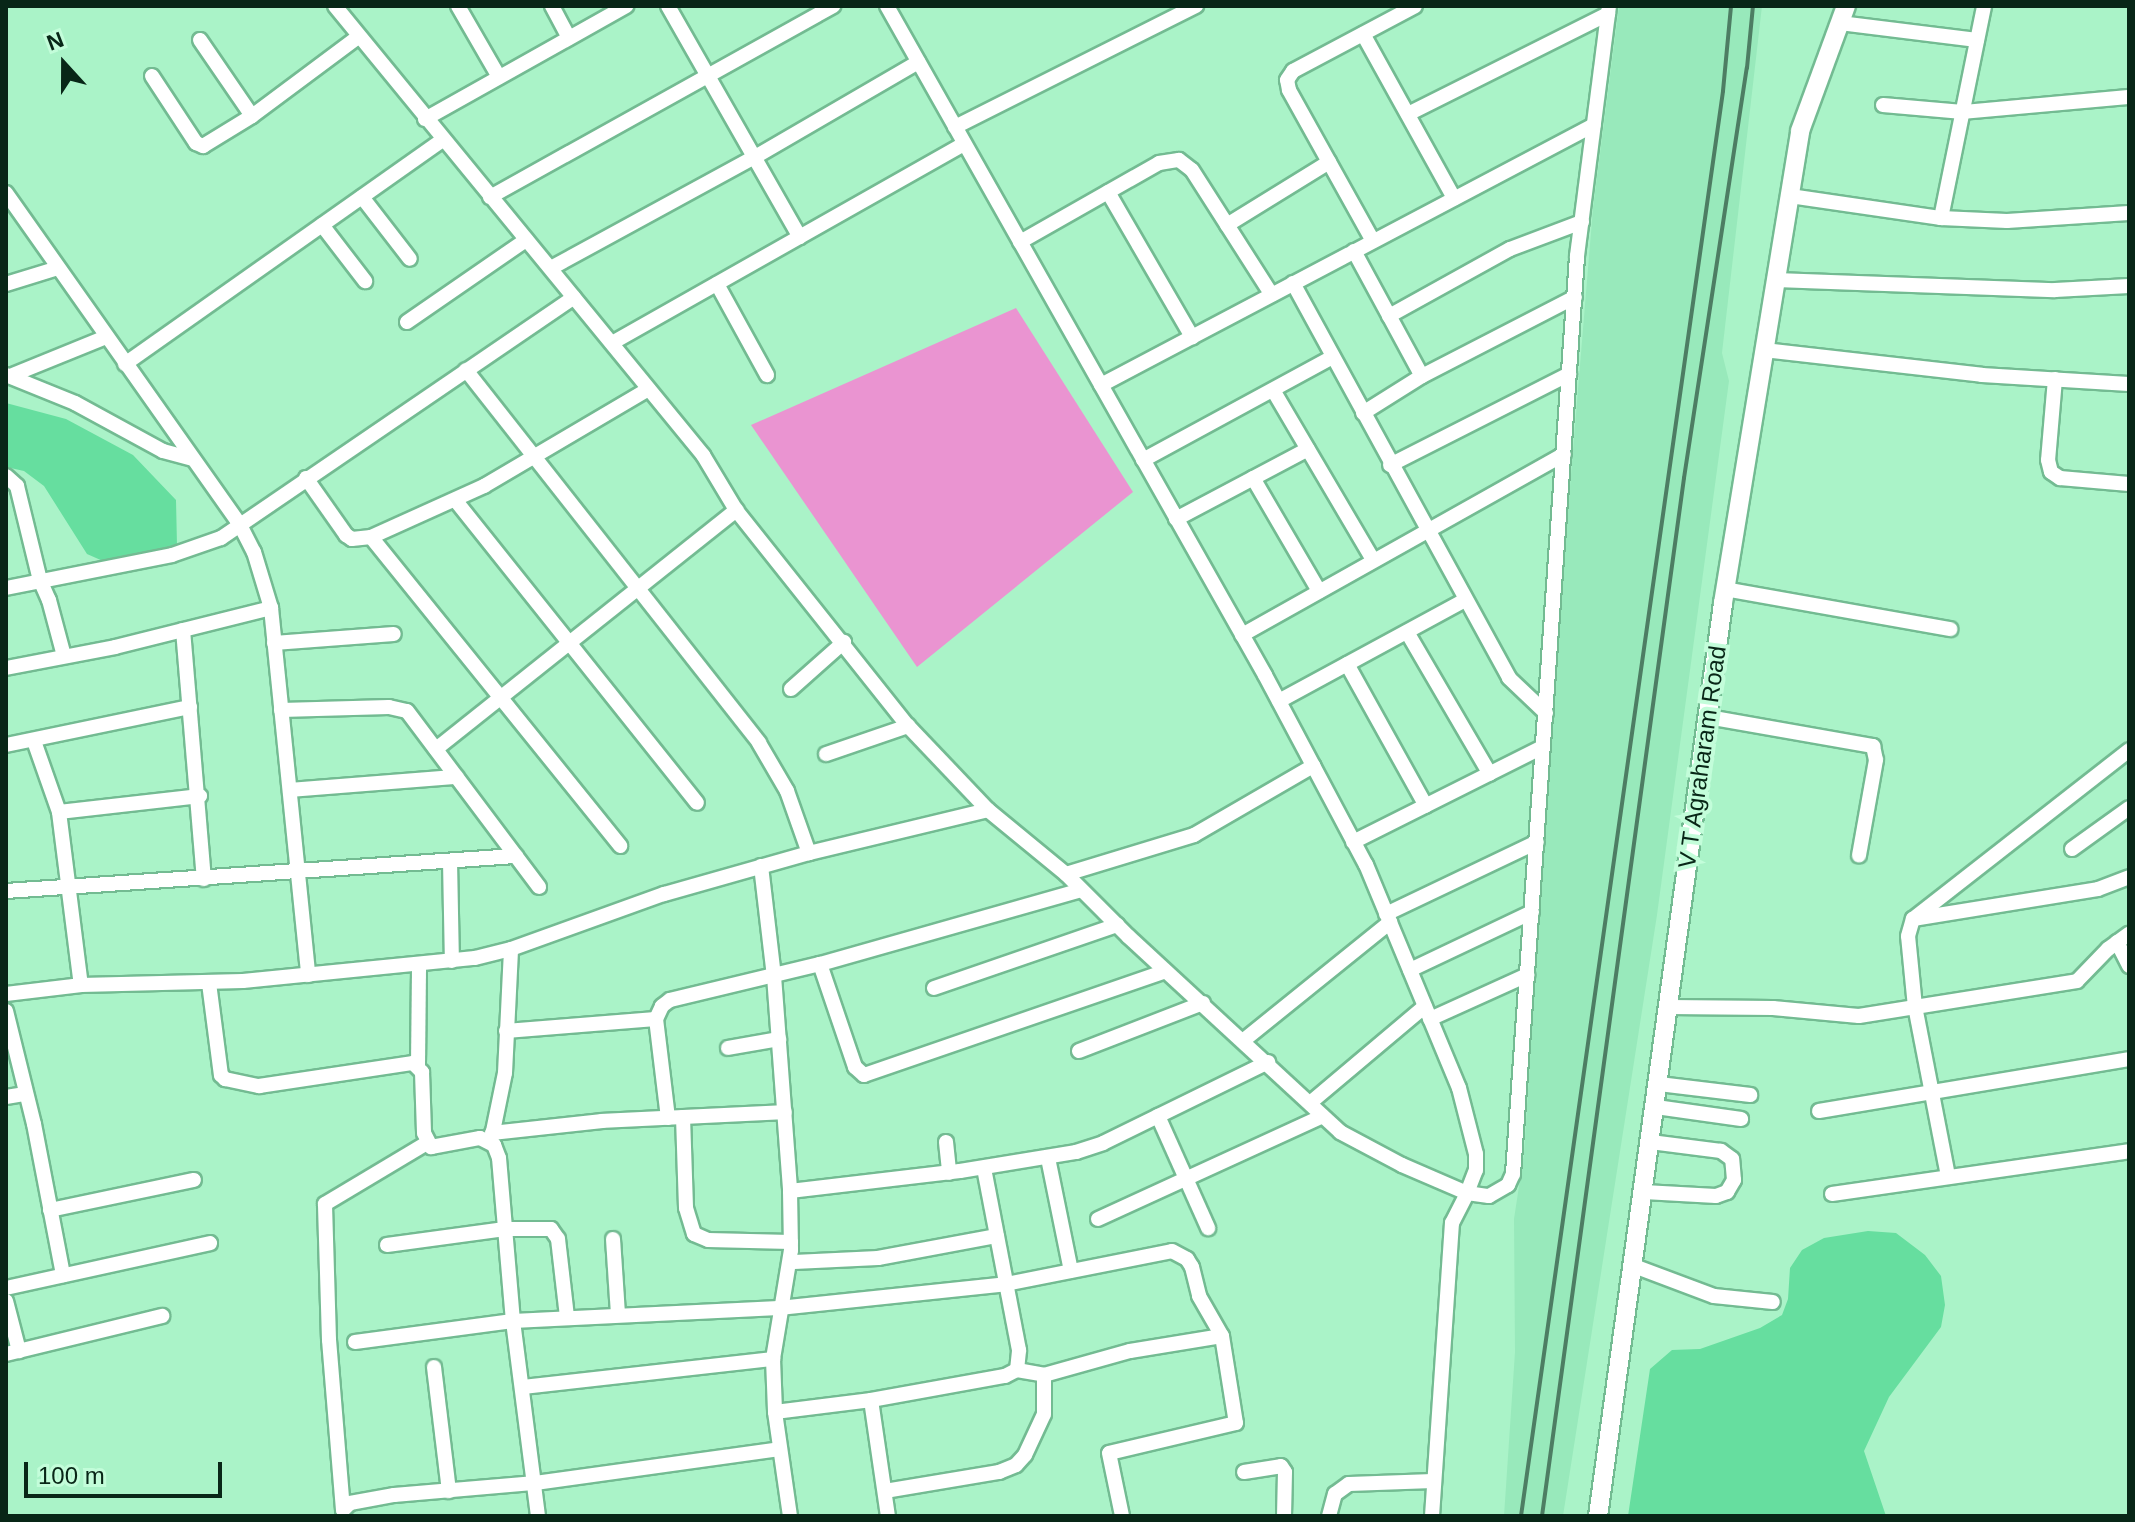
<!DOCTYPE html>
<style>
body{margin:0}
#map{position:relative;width:2135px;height:1522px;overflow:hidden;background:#aaf3c8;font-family:Arial,sans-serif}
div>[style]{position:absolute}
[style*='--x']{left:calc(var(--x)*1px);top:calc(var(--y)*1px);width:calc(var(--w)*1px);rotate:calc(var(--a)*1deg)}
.built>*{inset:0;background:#98e9bb}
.green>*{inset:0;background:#ea94d1}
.water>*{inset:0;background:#66de9f}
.roads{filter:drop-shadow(2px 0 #73bb92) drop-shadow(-2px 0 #73bb92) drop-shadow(0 2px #73bb92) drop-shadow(0 -2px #73bb92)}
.minor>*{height:14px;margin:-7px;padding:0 7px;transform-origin:7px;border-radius:7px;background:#fff}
.major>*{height:18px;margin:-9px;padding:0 9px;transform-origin:9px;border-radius:9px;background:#fff}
.rail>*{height:4px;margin:-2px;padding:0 2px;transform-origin:2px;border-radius:2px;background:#4d7d63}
span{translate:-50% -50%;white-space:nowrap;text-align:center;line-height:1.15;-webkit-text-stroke:8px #c3fdda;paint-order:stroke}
.street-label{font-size:24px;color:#082617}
.frame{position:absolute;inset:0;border:8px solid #082617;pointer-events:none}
.north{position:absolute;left:24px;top:24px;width:80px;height:80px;-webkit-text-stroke:6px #c3fdda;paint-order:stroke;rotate:339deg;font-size:22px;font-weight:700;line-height:32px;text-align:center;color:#082617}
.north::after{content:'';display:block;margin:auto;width:28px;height:36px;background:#082617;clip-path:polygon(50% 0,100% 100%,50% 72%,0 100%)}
.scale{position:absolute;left:24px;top:1462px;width:198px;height:36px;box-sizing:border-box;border:4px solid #082617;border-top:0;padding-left:10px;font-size:24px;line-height:28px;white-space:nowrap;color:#082617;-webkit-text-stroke:6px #c3fdda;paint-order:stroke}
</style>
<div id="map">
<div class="built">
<div style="clip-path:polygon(1619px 6px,1762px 6px,1722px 353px,1729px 381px,1657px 915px,1563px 1516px,1504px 1516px,1515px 1352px,1514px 1219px,1524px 1153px,1555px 668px,1593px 208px)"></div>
</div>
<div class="green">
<div style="clip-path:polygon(1016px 308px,1133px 492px,917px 667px,751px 425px)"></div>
</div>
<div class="water">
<div style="clip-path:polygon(6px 403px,66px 419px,133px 455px,176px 500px,177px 545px,162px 556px,112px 565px,87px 554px,44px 486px,24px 471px,6px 467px)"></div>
<div style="clip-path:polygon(1868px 1231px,1896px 1233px,1925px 1255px,1941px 1276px,1945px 1305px,1941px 1327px,1889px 1397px,1864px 1451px,1886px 1516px,1628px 1516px,1650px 1369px,1672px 1350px,1700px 1349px,1760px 1328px,1782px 1315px,1788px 1299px,1790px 1268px,1802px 1250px,1824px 1238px)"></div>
</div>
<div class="roads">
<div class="minor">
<div style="--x:335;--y:6;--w:581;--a:50.66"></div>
<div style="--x:703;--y:455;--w:64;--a:59"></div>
<div style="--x:736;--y:510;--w:276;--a:51.5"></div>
<div style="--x:908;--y:726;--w:116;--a:46.4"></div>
<div style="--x:988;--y:810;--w:101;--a:39.4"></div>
<div style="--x:1066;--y:874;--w:89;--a:45"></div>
<div style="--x:1129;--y:937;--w:287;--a:42.7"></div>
<div style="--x:1340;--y:1132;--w:70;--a:28"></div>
<div style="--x:1402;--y:1165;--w:71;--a:23.3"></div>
<div style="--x:1467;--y:1193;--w:25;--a:-69"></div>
<div style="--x:1476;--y:1170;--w:16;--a:-90"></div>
<div style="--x:1476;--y:1154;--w:68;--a:-104.4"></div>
<div style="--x:1459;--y:1088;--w:242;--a:-112.6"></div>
<div style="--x:1366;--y:865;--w:215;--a:-118"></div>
<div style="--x:1265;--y:675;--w:768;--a:-119.47"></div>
<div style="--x:458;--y:6;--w:82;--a:60"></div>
<div style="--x:552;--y:6;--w:36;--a:62"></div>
<div style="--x:668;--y:6;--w:266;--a:60.3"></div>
<div style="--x:1840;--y:23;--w:138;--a:7.1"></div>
<div style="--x:1363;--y:34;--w:188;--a:61"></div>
<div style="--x:200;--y:40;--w:92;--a:55.6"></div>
<div style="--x:152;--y:76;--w:80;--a:56.7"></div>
<div style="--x:196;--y:143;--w:8;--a:23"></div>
<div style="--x:203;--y:146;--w:57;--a:-31.5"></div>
<div style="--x:252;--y:116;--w:132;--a:-36.7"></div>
<div style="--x:1883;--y:105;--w:80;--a:5"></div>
<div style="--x:1963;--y:112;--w:167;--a:-5.2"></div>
<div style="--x:1408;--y:114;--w:224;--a:-26.6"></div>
<div style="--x:425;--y:119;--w:231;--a:-29.3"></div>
<div style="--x:955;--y:127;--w:270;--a:-26.7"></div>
<div style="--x:1108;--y:192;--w:168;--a:59.9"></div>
<div style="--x:6;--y:193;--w:404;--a:54.8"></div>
<div style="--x:239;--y:523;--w:33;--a:63"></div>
<div style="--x:254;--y:552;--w:59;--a:73.1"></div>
<div style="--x:271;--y:608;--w:369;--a:84.2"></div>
<div style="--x:1790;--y:196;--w:153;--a:8.3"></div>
<div style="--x:1941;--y:218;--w:66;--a:2.6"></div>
<div style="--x:2007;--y:221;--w:122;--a:-3.8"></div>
<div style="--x:362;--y:197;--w:78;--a:52.3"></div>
<div style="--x:490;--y:197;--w:393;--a:-29.1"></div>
<div style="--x:1941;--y:218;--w:216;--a:-78.5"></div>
<div style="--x:322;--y:225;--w:71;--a:52.5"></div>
<div style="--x:1227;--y:225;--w:120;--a:-31.7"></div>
<div style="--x:1373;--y:241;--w:173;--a:-119.1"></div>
<div style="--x:1289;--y:90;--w:10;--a:-101"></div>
<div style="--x:1287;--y:80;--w:11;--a:-56"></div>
<div style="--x:1293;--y:71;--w:138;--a:-28"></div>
<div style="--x:1020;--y:242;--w:160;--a:-29.6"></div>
<div style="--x:1159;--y:163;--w:20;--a:-9"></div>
<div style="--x:1179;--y:160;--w:16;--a:38"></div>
<div style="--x:1192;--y:170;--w:148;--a:57.4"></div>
<div style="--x:1354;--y:251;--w:142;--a:61.5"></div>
<div style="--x:551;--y:268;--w:232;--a:-28.6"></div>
<div style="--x:755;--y:157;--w:189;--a:-30.2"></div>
<div style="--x:1776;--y:280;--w:279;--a:2.1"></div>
<div style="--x:2055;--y:290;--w:74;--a:-3.1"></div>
<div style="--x:1293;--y:283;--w:450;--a:61.3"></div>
<div style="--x:1509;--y:678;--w:51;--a:43.4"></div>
<div style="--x:6;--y:284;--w:54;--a:-17.1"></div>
<div style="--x:717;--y:284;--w:104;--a:61.2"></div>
<div style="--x:1389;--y:316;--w:138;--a:-29"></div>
<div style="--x:1510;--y:249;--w:77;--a:-20.6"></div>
<div style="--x:407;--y:322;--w:145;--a:-34.6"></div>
<div style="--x:612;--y:343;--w:404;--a:-29.5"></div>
<div style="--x:1764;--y:350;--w:219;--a:6.5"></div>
<div style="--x:1982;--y:375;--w:147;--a:3.5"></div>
<div style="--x:125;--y:364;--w:388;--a:-35.2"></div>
<div style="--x:466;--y:370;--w:474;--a:51.8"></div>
<div style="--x:759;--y:743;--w:56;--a:59.7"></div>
<div style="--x:787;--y:791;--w:66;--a:70.5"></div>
<div style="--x:6;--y:375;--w:74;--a:22.1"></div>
<div style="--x:75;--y:403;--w:100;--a:28.6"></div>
<div style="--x:163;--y:451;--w:28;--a:15"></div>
<div style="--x:10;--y:376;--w:104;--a:-22.1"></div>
<div style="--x:2055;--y:379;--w:81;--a:94.9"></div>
<div style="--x:2048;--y:460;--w:12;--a:76"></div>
<div style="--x:2051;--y:472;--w:11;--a:34"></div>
<div style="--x:2060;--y:478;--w:69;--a:5"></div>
<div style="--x:1101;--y:385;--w:557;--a:-27.81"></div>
<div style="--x:1273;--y:390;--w:197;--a:59.5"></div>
<div style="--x:1363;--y:413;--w:70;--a:-32.1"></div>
<div style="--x:1422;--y:376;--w:172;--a:-27.3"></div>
<div style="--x:1143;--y:460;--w:216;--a:-28.5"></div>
<div style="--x:1390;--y:465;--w:201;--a:-26.9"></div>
<div style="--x:6;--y:476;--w:15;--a:42"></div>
<div style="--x:17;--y:486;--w:97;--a:76.3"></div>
<div style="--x:40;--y:580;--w:22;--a:66"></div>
<div style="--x:49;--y:600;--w:58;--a:75"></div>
<div style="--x:306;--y:478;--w:70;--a:54.9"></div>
<div style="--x:346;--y:535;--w:7;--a:34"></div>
<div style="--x:352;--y:539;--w:19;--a:-6"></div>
<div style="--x:371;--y:537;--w:124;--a:-24.3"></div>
<div style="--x:484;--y:486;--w:191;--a:-30.5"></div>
<div style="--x:1253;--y:478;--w:131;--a:59.7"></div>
<div style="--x:456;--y:501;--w:386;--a:51.4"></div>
<div style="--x:1176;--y:519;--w:149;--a:-27.9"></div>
<div style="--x:371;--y:537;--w:397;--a:51.1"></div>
<div style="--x:6;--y:588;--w:169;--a:-11.2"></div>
<div style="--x:172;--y:555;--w:52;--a:-19.1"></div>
<div style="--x:221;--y:538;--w:427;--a:-34.3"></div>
<div style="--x:1725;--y:589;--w:229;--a:10.1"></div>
<div style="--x:183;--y:630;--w:250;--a:85.2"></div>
<div style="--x:1407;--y:632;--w:164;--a:59.7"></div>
<div style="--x:1242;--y:635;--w:369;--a:-29.3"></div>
<div style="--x:274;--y:643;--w:120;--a:-4.3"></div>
<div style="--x:1347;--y:664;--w:162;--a:60.9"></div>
<div style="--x:6;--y:668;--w:111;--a:-10.9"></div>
<div style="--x:115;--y:647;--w:161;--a:-14"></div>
<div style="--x:791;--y:689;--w:71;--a:-41.6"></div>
<div style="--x:1279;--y:701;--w:212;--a:-28.5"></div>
<div style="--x:281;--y:710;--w:108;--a:-1.6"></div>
<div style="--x:389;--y:707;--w:18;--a:13"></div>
<div style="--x:407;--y:711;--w:220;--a:53.1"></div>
<div style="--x:1708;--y:717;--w:168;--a:10"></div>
<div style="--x:1873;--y:746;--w:14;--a:78"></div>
<div style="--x:1876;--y:760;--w:97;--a:100.1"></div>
<div style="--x:34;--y:741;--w:75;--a:70.6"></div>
<div style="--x:59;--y:812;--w:174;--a:82.8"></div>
<div style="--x:6;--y:745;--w:188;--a:-11.7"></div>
<div style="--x:436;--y:749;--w:384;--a:-38.5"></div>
<div style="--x:826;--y:754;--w:87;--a:-18.9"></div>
<div style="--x:290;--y:790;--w:167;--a:-4.5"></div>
<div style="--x:59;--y:812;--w:142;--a:-6.5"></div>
<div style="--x:1353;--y:842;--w:212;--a:-26.6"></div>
<div style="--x:2072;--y:849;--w:70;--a:-35.7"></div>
<div style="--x:450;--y:861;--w:100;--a:88.9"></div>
<div style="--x:761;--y:866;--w:111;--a:83.3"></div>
<div style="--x:774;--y:976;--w:216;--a:85.7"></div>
<div style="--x:790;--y:1191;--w:59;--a:89"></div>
<div style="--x:791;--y:1250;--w:110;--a:99.4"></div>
<div style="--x:773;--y:1359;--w:53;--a:87.8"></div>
<div style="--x:775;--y:1412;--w:105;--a:81.8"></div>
<div style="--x:1066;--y:874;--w:134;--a:-16.9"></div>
<div style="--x:1194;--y:835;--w:138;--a:-30.1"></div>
<div style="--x:6;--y:891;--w:511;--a:-3.93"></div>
<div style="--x:1386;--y:914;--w:167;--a:-25.5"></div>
<div style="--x:1913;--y:919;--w:187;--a:-9.2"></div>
<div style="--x:2098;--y:889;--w:33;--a:-21"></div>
<div style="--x:2117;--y:942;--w:27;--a:63"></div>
<div style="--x:820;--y:964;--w:109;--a:71.2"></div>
<div style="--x:855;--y:1067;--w:12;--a:42"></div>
<div style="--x:864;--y:1075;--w:319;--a:-19"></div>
<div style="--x:1410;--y:970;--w:135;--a:-25.4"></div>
<div style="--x:209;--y:983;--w:93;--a:82.6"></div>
<div style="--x:221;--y:1075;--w:6;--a:45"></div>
<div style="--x:225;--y:1079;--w:35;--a:12"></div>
<div style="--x:259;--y:1086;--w:156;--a:-8.5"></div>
<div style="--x:413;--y:1063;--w:13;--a:45"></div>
<div style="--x:422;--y:1072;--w:61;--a:88.1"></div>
<div style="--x:424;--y:1133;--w:16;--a:63"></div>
<div style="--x:431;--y:1147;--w:50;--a:-10.4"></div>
<div style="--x:480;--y:1138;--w:16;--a:27"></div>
<div style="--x:494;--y:1145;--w:14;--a:69"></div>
<div style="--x:499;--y:1158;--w:164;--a:85.1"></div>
<div style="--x:513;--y:1321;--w:197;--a:82.7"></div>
<div style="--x:934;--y:988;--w:194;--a:-19"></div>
<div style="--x:6;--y:994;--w:76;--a:-6.8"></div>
<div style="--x:81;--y:985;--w:162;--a:-1.4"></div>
<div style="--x:243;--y:981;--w:233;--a:-5.7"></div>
<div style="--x:475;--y:958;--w:37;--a:-14"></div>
<div style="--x:511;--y:949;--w:163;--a:-19.8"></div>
<div style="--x:664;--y:894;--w:151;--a:-15.8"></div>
<div style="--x:809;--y:853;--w:184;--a:-13.5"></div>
<div style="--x:1669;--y:1007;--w:104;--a:0.6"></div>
<div style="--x:1773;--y:1008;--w:86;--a:5.3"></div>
<div style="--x:1859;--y:1016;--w:57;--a:-9.1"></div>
<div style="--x:1915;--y:1007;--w:71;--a:-95.6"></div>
<div style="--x:1908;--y:936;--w:18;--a:-74"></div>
<div style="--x:1913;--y:919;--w:274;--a:-38"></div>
<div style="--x:6;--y:1011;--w:116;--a:76.1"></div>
<div style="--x:34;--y:1124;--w:154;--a:79.1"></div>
<div style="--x:1430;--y:1019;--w:107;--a:-24.4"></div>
<div style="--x:506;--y:1031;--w:150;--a:-4.6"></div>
<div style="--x:1244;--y:1040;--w:188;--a:-38.9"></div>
<div style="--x:728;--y:1048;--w:52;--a:-10"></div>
<div style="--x:1079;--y:1051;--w:133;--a:-21.2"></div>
<div style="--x:418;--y:1065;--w:100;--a:-89.4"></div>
<div style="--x:1659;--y:1084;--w:92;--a:6.9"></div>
<div style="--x:6;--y:1097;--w:18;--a:-9"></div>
<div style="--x:1310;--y:1103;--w:150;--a:-40.1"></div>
<div style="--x:1656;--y:1107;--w:86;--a:8"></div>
<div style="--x:1819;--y:1111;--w:314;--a:-9.5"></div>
<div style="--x:1158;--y:1116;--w:123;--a:65.9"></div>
<div style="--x:683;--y:1117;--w:91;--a:88.1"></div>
<div style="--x:686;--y:1208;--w:27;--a:73"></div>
<div style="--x:694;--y:1234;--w:15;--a:23"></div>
<div style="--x:708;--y:1240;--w:83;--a:1.4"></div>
<div style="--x:668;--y:1118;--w:100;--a:-96.9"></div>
<div style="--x:656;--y:1019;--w:14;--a:-65"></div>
<div style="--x:662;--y:1006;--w:10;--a:-37"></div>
<div style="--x:670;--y:1000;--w:154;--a:-13.5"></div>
<div style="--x:820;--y:964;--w:271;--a:-15.8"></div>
<div style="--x:492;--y:1133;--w:111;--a:-6.2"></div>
<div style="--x:602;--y:1121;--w:183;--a:-2.8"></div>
<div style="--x:491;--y:1141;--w:69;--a:-78.4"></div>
<div style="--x:505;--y:1073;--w:124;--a:-87.2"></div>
<div style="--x:946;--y:1142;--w:31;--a:84"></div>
<div style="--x:1048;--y:1158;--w:115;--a:78.5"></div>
<div style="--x:1948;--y:1176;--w:172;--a:-101"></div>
<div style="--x:1915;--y:1007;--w:164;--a:-9.1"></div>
<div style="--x:2077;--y:981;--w:45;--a:-45.9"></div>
<div style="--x:2108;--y:949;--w:26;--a:-36"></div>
<div style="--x:790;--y:1191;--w:171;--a:-6.7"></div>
<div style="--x:960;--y:1171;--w:118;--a:-9.3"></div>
<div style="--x:1076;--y:1152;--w:28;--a:-18"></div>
<div style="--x:1103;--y:1143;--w:184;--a:-26.1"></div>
<div style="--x:1644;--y:1192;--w:72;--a:3.2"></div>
<div style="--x:1716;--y:1196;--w:12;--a:-20"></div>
<div style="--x:1727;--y:1192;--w:14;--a:-60"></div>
<div style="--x:1734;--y:1180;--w:21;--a:-95"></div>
<div style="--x:1732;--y:1159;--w:14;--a:-144"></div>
<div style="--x:1721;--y:1151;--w:71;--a:-172.7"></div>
<div style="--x:1832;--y:1194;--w:300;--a:-8.2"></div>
<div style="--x:50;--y:1210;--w:147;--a:-11.8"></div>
<div style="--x:1098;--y:1219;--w:247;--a:-24.6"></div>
<div style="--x:613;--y:1239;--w:75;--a:86.2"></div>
<div style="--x:387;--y:1245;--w:119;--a:-7.7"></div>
<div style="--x:505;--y:1229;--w:46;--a:0"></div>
<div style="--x:551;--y:1229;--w:12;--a:55"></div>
<div style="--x:558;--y:1239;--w:79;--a:83.4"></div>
<div style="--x:794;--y:1262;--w:84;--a:-2.7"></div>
<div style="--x:878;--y:1258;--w:121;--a:-10.5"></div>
<div style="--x:1634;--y:1266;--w:85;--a:20.6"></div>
<div style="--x:1714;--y:1296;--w:59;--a:5.8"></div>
<div style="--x:6;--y:1288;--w:209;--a:-12.4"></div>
<div style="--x:6;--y:1301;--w:52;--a:75.4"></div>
<div style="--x:355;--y:1342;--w:159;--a:-7.6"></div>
<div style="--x:513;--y:1321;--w:266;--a:-2.8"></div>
<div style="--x:779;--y:1308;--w:228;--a:-6"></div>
<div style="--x:1006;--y:1284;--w:169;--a:-11.2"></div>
<div style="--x:1172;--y:1251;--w:17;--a:28"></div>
<div style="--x:1187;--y:1259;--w:9;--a:58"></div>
<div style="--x:1192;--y:1267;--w:30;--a:76"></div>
<div style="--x:1199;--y:1296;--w:46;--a:60.1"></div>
<div style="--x:1222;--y:1336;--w:88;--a:80.9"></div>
<div style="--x:1236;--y:1423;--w:130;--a:166.7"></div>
<div style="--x:1109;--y:1453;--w:64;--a:78.3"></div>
<div style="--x:6;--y:1354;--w:161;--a:-13.7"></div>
<div style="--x:434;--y:1367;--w:125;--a:83.1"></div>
<div style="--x:1017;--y:1370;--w:27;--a:10"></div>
<div style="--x:1044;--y:1375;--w:89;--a:-15.6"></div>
<div style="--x:1130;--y:1351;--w:93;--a:-9.3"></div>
<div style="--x:523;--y:1387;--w:252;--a:-6.4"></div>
<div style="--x:871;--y:1400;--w:117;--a:81.7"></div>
<div style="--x:775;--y:1412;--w:97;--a:-7.1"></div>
<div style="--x:871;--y:1400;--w:136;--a:-10.2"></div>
<div style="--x:1005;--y:1376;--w:13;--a:-27"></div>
<div style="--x:1017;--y:1370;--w:20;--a:-84"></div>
<div style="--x:1019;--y:1350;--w:185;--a:-100.9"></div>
<div style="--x:1244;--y:1472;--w:37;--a:-9"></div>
<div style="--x:1281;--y:1466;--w:7;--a:56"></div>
<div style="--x:1285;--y:1472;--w:44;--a:91.3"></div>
<div style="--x:885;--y:1491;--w:116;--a:-9.5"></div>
<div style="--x:999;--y:1472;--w:18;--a:-22"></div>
<div style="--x:1016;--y:1465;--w:13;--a:-48"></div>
<div style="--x:1025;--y:1455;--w:45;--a:-65.1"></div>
<div style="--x:1044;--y:1414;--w:39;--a:-90"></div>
<div style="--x:343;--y:1510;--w:10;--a:-45"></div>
<div style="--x:350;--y:1503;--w:45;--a:-10.3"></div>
<div style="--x:394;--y:1495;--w:142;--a:-4.9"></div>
<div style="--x:535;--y:1483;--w:247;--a:-7.9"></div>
<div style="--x:343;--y:1510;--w:171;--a:-94.7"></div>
<div style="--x:329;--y:1340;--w:136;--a:-91.7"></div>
<div style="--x:325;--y:1204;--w:119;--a:-30.9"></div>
<div style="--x:1329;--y:1516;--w:23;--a:-75"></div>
<div style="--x:1335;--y:1494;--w:17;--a:-36"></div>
<div style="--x:1349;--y:1484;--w:84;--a:-2"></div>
<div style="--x:1432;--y:1516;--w:294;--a:-86.1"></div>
<div style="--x:1452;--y:1223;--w:34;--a:-63"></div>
<div style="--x:1467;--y:1193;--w:22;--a:8"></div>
<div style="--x:1489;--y:1196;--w:22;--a:-30"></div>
<div style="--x:1508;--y:1185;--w:12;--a:-66"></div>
<div style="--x:1513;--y:1174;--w:920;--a:-86.01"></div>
<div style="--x:1577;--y:256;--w:252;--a:-82.7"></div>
</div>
<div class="major">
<div style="--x:1598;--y:1516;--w:922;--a:-82.2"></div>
<div style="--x:1723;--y:603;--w:478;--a:-80.7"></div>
<div style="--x:1800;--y:131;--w:133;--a:-69.8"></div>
</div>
</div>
<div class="rail">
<div style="--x:1521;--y:1516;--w:1439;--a:-81.93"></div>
<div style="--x:1723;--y:91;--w:85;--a:-84.6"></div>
<div style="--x:1542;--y:1516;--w:1048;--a:-82.21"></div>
<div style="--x:1684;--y:478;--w:415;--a:-81.3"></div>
<div style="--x:1747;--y:68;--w:62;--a:-84.5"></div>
</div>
<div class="street-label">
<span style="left:1702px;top:757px;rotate:-82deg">V T Agraharam Road</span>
</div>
<div class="frame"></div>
<div class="north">N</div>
<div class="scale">100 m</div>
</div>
